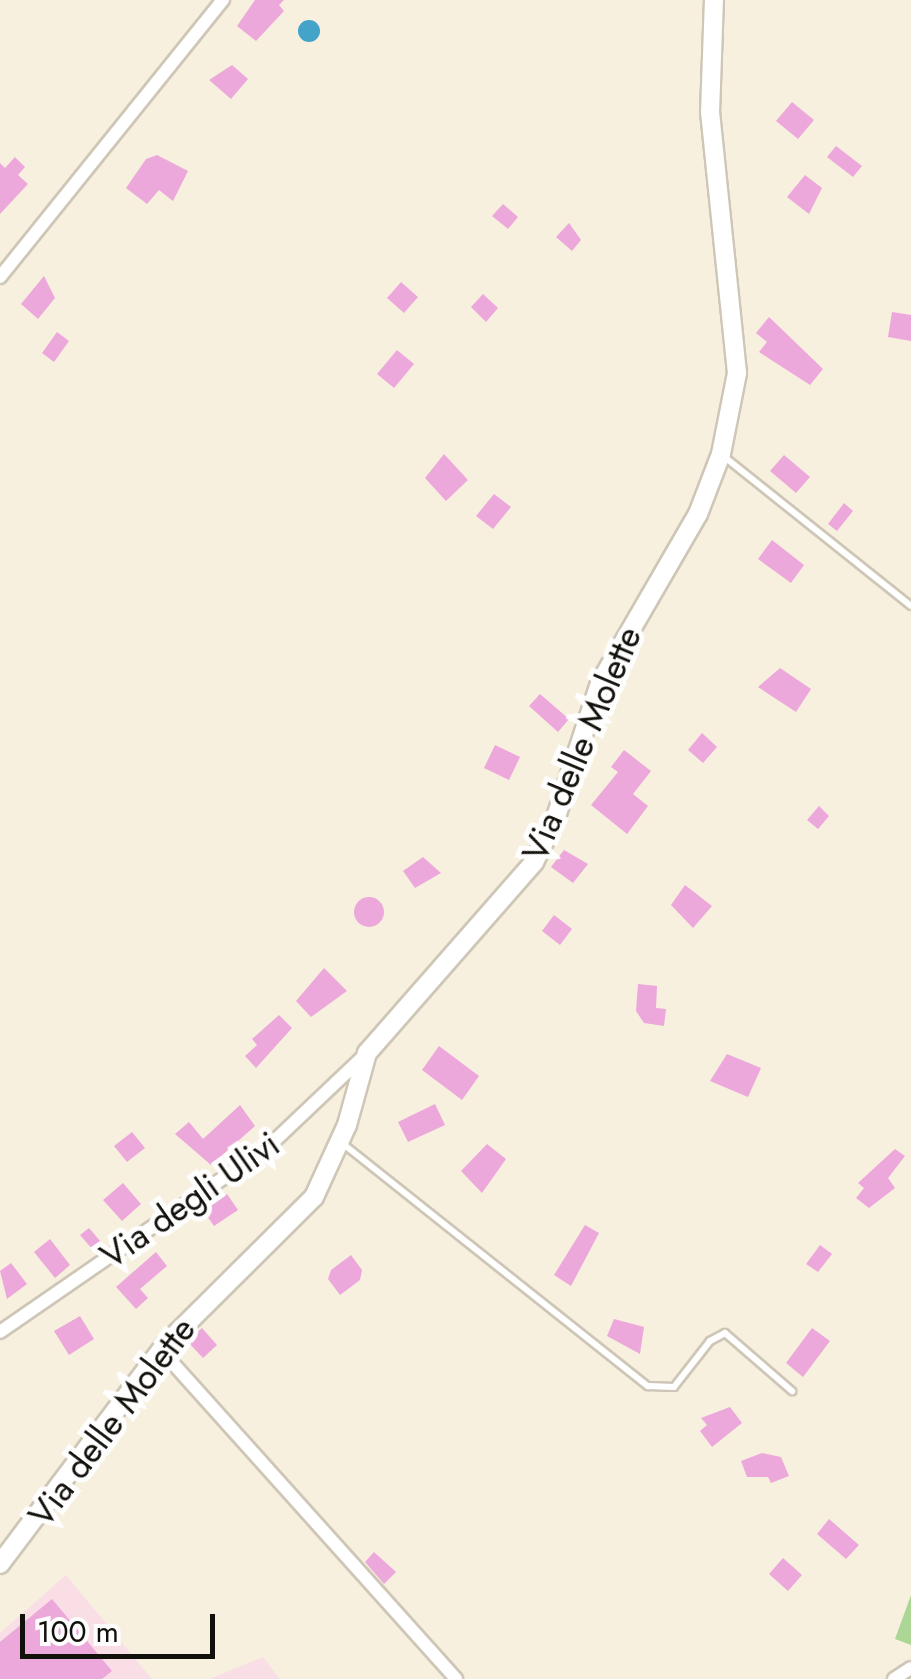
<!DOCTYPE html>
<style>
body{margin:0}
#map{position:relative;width:911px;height:1679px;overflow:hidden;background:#f8f0df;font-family:Jost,sans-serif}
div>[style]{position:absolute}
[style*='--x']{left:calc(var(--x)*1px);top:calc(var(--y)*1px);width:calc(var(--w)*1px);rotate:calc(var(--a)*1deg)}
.industrial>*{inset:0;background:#f9dfe5}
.green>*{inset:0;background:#acd696}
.water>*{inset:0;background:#44a3c9}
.round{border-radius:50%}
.building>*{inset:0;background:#eca7db}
.roads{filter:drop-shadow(2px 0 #cec6b6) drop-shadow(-2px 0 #cec6b6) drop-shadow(0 2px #cec6b6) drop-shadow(0 -2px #cec6b6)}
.lane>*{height:6px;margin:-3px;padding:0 3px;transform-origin:3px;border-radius:3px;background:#fff}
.street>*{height:12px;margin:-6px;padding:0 6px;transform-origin:6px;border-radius:6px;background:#fff}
.secondary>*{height:18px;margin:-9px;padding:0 9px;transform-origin:9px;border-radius:9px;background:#fff}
span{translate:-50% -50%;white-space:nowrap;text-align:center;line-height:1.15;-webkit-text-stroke:10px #fefefe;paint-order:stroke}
.street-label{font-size:35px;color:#12100a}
.scale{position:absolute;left:20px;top:1614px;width:195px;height:45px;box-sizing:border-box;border:5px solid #12100a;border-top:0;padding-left:12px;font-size:30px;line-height:35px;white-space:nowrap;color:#12100a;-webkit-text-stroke:8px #fefefe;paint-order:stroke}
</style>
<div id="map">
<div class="industrial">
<div style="clip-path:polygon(66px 1575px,152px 1679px,0 1679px,0 1633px)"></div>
<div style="clip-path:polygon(263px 1657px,280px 1679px,209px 1679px)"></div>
</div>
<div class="green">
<div style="clip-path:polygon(911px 1595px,911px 1645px,895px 1639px)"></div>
</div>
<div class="water">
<div class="round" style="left:298px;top:20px;width:22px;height:22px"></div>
</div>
<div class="building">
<div style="clip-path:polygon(255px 0,284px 0,279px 5px,284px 11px,256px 41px,237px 26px)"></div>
<div style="clip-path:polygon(232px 65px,248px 79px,231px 99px,209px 80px)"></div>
<div style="clip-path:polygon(792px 102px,814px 120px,798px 139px,776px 121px)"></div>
<div style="clip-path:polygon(836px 146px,862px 166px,853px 177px,827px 157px)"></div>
<div style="clip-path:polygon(157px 155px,188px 171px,173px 201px,159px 190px,147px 204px,126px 188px,146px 159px)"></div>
<div style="clip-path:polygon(15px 157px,25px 167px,18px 175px,28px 184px,0 214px,0 163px,5px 168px)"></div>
<div style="clip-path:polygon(805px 175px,822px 188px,809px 214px,787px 197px)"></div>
<div style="clip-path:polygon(503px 204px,518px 217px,508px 229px,492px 216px)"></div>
<div style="clip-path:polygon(569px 223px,581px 240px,572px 251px,556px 237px)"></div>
<div style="clip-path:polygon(44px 276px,55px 298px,38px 319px,21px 304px)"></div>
<div style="clip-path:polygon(401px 282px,418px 297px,404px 313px,387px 298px)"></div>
<div style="clip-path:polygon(483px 294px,498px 308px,486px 322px,471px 307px)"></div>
<div style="clip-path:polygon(892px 312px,911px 315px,911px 341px,888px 337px)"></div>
<div style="clip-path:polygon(769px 317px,823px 369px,810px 385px,759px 352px,767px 342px,756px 333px)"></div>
<div style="clip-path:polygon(57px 332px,69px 341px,54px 362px,42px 353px)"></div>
<div style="clip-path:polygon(397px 350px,414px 364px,394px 388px,377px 374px)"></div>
<div style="clip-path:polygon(444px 454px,468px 480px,446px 501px,425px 478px)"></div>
<div style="clip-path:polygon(784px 455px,810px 477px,796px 493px,770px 471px)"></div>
<div style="clip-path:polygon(494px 494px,511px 507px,493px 529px,476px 516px)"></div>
<div style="clip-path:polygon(844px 503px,853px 511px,837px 531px,828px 524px)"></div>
<div style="clip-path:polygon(772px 540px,804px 565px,791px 583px,758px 559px)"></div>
<div style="clip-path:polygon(780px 668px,811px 689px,796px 712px,758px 687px)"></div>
<div style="clip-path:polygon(540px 694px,569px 719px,558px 732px,529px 706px)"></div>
<div style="clip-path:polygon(702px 733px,717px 747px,703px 763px,688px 750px)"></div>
<div style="clip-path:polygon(495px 745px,520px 757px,509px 780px,484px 768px)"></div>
<div style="clip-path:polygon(624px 750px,651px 771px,633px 794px,648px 806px,627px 834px,591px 805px,618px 772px,611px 767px)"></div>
<div style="clip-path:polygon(819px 806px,829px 816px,818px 829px,807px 820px)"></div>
<div style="clip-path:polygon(564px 850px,588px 864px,573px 883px,551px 867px)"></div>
<div style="clip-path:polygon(423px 857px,441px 873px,415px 888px,403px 871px)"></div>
<div style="clip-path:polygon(685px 885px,712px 906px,693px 928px,671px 905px)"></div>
<div class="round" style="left:354px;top:897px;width:30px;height:30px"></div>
<div style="clip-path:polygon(554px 915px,572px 929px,560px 945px,542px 931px)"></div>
<div style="clip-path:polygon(324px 968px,347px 991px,311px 1017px,296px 1001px)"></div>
<div style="clip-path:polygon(638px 984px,657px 986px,656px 1008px,666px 1009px,664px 1026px,644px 1023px,636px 1011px)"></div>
<div style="clip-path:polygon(279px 1015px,292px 1028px,256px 1068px,245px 1056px,257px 1045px,252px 1039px)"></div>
<div style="clip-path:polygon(439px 1046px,479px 1076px,462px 1100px,422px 1070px)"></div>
<div style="clip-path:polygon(727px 1054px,761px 1068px,748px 1097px,710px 1081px)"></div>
<div style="clip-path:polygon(435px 1104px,445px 1125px,408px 1142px,398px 1122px)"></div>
<div style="clip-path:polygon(240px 1105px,255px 1126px,211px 1165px,175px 1134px,189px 1122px,203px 1139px)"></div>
<div style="clip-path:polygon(132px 1132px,145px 1148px,127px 1162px,114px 1146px)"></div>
<div style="clip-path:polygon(487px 1144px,506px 1159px,482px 1193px,461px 1171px)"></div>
<div style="clip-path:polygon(895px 1149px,905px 1156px,888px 1178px,895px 1188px,869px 1208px,856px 1198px,864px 1188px,858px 1183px)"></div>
<div style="clip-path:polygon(123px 1183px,141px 1204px,122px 1221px,103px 1200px)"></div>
<div style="clip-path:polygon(227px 1194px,238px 1210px,214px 1226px,203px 1210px)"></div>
<div style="clip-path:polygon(585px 1225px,599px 1233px,571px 1286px,554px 1275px)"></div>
<div style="clip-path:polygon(89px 1228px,101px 1242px,93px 1250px,80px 1235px)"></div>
<div style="clip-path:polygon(50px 1239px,70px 1265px,55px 1278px,34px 1252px)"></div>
<div style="clip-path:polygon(820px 1245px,832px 1254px,818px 1272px,806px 1264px)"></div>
<div style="clip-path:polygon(156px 1252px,167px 1266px,140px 1289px,148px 1298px,136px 1309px,116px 1287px)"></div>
<div style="clip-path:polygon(351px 1255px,362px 1270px,360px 1280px,340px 1295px,328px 1279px,331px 1270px)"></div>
<div style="clip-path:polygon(11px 1263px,27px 1284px,7px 1299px,0 1271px)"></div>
<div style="clip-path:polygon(80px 1316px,94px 1339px,69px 1355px,54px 1331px)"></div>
<div style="clip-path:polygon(614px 1319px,644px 1327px,640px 1354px,607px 1336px)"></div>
<div style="clip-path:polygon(202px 1328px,217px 1345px,203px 1358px,187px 1341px)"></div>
<div style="clip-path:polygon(812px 1328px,830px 1341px,803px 1377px,786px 1363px)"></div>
<div style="clip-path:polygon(730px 1407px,742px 1423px,712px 1447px,700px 1431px,707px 1425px,701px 1418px)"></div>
<div style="clip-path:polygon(762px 1453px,781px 1457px,789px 1476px,771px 1483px,768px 1477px,747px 1477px,741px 1461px)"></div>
<div style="clip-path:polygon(829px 1519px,859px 1545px,846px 1559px,817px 1534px)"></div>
<div style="clip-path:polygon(374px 1552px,396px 1572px,384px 1584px,365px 1562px)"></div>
<div style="clip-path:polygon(783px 1558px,802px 1575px,788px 1591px,769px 1574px)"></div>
<div style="clip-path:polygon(52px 1599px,112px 1671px,102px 1679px,0 1679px,0 1642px)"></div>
</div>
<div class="roads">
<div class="lane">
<div style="--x:722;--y:455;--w:242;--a:38.6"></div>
<div style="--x:342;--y:1143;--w:391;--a:38.5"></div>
<div style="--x:648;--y:1386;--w:26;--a:2"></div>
<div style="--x:674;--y:1387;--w:58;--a:-52"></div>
<div style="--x:710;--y:1341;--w:17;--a:-28"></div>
<div style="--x:725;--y:1333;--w:89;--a:40.9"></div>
</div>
<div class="street">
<div style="--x:0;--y:277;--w:356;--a:-51.2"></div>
<div style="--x:0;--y:1332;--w:326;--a:-34.6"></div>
<div style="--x:268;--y:1147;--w:134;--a:-43.5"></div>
<div style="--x:161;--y:1350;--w:442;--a:48.1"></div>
<div style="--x:894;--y:1679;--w:20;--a:-33"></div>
</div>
<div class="secondary">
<div style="--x:0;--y:1564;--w:273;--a:-53"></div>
<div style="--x:164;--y:1346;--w:211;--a:-44.8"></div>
<div style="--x:314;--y:1197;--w:79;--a:-65.4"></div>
<div style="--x:347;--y:1125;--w:75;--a:-74.5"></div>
<div style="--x:367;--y:1053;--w:254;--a:-48.8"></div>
<div style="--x:534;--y:862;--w:47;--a:-63.4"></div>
<div style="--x:555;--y:820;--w:144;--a:-71.8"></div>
<div style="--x:600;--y:683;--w:195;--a:-59.9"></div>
<div style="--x:698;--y:514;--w:64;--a:-69"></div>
<div style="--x:721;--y:454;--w:83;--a:-78.8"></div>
<div style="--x:737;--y:373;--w:261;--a:-95.9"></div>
<div style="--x:710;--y:113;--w:113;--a:-88"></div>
</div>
</div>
<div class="street-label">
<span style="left:582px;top:744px;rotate:-67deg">Via delle Molette</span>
<span style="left:190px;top:1200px;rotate:-35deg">Via degli Ulivi</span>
<span style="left:112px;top:1422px;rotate:-53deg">Via delle Molette</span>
</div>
<div class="scale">100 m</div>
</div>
